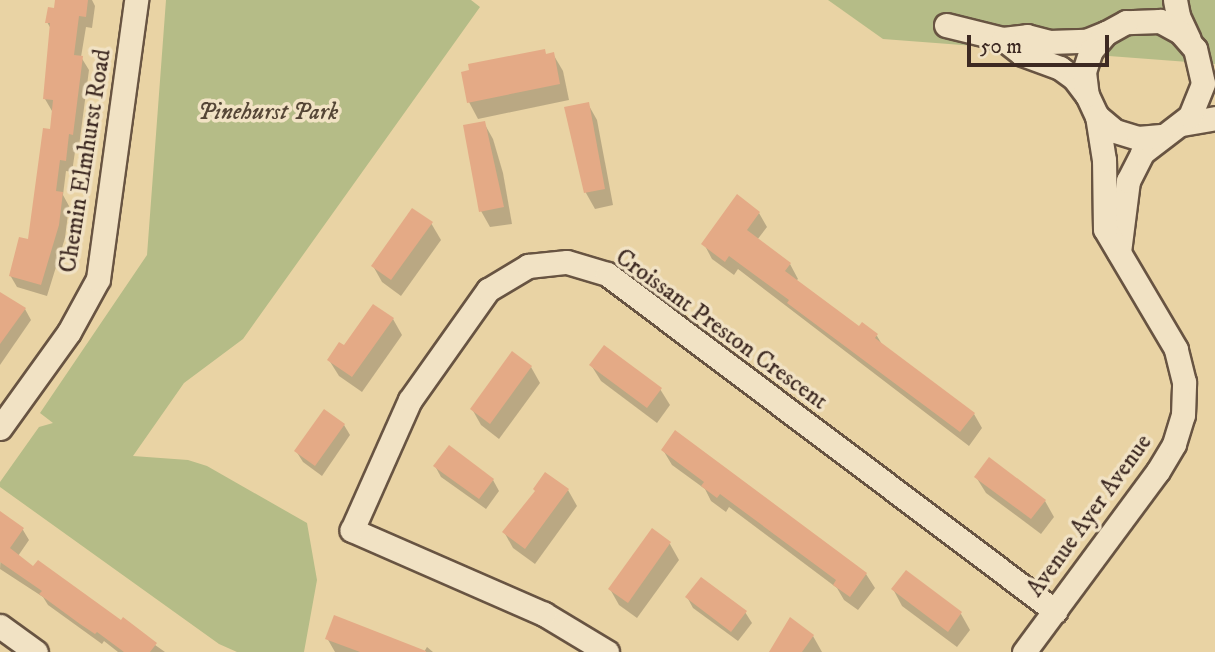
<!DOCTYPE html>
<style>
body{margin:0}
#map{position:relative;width:1215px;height:652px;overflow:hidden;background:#e9d3a4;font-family:"IM FELL DW Pica",serif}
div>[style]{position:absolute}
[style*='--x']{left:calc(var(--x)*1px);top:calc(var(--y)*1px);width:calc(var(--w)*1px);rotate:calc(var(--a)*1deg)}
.green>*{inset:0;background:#b5bc87}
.shadow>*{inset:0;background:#0003}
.building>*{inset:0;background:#e4aa86}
.roads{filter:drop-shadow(2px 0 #685442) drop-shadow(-2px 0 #685442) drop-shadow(0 2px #685442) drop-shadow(0 -2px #685442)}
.minor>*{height:23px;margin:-11.5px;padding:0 11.5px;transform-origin:11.5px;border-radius:11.5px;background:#f1e2c4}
span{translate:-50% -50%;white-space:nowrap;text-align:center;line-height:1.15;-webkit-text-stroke:7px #f1e2c4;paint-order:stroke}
.park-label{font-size:24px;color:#554636;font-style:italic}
.street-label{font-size:24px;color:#3d2922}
.scale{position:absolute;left:967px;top:35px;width:142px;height:32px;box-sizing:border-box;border:4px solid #3d2922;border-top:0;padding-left:9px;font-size:21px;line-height:24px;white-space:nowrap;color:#3d2922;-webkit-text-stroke:5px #f1e2c4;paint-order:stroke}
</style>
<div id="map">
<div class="green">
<div style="clip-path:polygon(166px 0,471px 0,480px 7px,243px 339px,184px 383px,133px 456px,188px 460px,207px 466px,307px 523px,317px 580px,304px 652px,237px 652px,219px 644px,0 487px,0 482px,39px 427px,53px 423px,40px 413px,147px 255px)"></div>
<div style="clip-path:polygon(828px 0,1215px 0,1215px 64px,883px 39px)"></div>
</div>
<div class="shadow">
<div style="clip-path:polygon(57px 0,92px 0,95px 6px,92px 28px,86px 27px,81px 57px,89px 70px,79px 146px,76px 145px,72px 172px,66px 171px,63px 195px,69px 206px,65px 238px,47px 296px,17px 287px,10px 275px,30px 242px,52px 131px,52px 111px,45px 99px,51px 29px,47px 22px,56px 10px)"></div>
<div style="clip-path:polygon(553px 54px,563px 71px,569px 100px,478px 119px,469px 102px)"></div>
<div style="clip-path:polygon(588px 104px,597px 120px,613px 205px,595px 209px,586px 193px,567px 108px)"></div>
<div style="clip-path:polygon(484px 123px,493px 139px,503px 173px,512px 224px,490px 227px,481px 211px)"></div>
<div style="clip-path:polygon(759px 213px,767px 227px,757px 240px,790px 264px,798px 279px,796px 281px,859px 328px,862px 325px,877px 336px,883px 346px,974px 414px,982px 428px,969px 446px,738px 269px,734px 275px,712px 259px,704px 244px)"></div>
<div style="clip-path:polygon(431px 223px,441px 240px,401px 296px,382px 282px,373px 266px)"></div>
<div style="clip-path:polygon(0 301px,25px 309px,31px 320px,0 365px)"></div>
<div style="clip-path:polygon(393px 319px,402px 335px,362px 392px,339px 376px,329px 360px,344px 347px)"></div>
<div style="clip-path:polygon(591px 365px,660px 389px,670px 405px,657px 423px,601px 381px)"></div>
<div style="clip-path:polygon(531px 367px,540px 383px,499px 439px,481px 425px,472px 409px)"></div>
<div style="clip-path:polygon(344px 425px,350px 435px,322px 476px,303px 462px,296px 451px)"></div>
<div style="clip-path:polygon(663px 450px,866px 574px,875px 588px,858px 610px,844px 600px,837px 588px,729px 507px,726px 512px,711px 501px,705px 489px,672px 465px)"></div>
<div style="clip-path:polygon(435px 466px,493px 480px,499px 491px,486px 509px,441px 477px)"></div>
<div style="clip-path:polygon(976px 477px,1045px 501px,1054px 517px,1041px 534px,986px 493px)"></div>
<div style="clip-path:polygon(568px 490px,577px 506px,535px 564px,513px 548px,504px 532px)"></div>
<div style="clip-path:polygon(3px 515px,23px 530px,29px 540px,18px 556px,34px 568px,38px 562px,165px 652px,118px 652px,104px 641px,102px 644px,48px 605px,43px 597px,0 569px)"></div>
<div style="clip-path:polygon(652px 531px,670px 544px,679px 560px,637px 618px,619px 605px,610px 589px)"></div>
<div style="clip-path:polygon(893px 589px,961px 614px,970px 630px,957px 647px,902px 606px)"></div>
<div style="clip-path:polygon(687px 597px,745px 612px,752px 623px,738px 641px,693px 608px)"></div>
<div style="clip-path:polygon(813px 636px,822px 652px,769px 652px)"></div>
<div style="clip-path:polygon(327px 638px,424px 652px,427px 647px,433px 652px,335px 652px)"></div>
</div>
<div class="building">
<div style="clip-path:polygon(55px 0,88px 0,86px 17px,79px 16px,74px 55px,83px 56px,73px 135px,69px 134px,66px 161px,60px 160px,56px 191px,63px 192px,59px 225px,41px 285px,9px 276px,19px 237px,28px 239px,43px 128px,50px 129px,53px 100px,43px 99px,50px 23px,45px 23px,48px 7px,54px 8px)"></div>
<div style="clip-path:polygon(545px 49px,546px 54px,554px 52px,560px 84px,467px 103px,461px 72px,469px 70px,468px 64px)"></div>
<div style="clip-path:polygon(589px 102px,605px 189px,584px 193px,564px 107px)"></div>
<div style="clip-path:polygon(485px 121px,504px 207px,479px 212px,463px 125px)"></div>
<div style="clip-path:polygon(737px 194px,760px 212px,747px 230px,791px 263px,785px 271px,859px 326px,862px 322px,878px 334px,875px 338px,975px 413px,960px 432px,787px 303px,789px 300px,729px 256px,725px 262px,701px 244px)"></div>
<div style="clip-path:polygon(412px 208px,433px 222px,391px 280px,371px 266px)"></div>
<div style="clip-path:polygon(0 292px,26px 308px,0 344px)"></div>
<div style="clip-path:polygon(373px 304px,394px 318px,352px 377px,327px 360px,339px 342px,344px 345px)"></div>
<div style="clip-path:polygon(604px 345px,662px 388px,647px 408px,589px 365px)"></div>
<div style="clip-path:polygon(512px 351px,532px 366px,490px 424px,470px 409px)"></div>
<div style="clip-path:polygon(324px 409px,345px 424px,315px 466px,294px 451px)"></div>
<div style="clip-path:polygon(675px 430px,867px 573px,850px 597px,833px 585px,836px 580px,720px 494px,717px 498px,701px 486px,704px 482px,661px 450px)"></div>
<div style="clip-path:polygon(449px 445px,494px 479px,479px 499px,433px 466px)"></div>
<div style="clip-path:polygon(989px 457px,1046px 500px,1031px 519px,974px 477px)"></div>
<div style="clip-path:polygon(545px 472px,569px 489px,525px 549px,502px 532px,535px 491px,533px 489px)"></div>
<div style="clip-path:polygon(0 511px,24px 528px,10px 548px,33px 566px,38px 560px,121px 620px,123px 617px,157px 643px,150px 652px,124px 652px,97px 632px,95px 634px,80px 624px,39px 594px,42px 591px,0 562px)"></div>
<div style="clip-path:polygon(652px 528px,671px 542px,628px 603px,608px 589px)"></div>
<div style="clip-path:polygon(906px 570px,962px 612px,948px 632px,891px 589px)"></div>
<div style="clip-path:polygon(701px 577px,747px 611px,731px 632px,685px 597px)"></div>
<div style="clip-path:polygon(334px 615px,426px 651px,426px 652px,360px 652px,325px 639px)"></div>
<div style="clip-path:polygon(790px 617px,814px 635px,802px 652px,769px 652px)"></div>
</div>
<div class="roads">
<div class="minor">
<div style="--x:1175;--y:0;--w:16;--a:79"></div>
<div style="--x:1178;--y:16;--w:26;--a:65"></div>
<div style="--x:946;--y:25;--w:59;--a:13.8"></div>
<div style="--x:1003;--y:39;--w:24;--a:-7"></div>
<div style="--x:1027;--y:36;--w:23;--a:15"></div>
<div style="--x:1049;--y:42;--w:37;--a:-2"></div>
<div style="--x:1086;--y:41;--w:22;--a:-22"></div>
<div style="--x:1003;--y:39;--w:24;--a:38"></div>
<div style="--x:1022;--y:54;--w:40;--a:20.2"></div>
<div style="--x:1060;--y:68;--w:17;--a:36"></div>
<div style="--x:1074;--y:78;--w:21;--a:53"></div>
<div style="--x:1182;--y:124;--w:34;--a:-10"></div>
<div style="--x:1119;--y:252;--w:72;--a:-82.8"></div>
<div style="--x:1128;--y:181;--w:31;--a:-63"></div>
<div style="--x:1142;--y:153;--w:61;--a:-37.6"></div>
<div style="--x:1190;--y:116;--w:35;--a:-68"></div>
<div style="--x:1203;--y:83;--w:35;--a:-103"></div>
<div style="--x:1195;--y:49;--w:23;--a:-131"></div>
<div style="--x:1180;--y:32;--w:23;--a:-151"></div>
<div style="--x:1160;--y:21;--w:34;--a:178"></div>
<div style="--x:1126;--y:22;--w:23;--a:151"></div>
<div style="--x:1106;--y:33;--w:23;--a:131"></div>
<div style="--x:1091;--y:50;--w:23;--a:108"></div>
<div style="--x:1084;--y:72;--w:23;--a:83"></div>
<div style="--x:1087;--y:95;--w:23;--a:65"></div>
<div style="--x:1097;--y:116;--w:23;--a:40"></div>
<div style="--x:1115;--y:131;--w:24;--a:17"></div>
<div style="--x:1138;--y:138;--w:23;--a:-5"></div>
<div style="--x:0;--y:428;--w:118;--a:-54.3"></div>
<div style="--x:69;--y:332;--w:60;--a:-61.3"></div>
<div style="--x:98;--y:279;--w:282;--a:-82.2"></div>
<div style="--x:0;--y:626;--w:44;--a:35.8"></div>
<div style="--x:607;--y:652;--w:74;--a:-148.9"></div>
<div style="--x:544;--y:614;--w:210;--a:-156.4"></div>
<div style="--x:352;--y:530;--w:142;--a:-66"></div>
<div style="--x:410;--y:400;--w:135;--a:-54.7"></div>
<div style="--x:488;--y:290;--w:47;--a:-31"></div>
<div style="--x:528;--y:266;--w:39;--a:-6"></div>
<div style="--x:567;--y:262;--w:42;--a:16.7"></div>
<div style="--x:607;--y:274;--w:561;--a:36.95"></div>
<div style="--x:1024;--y:652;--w:225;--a:-53.5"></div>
<div style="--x:1158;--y:471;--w:31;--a:-59"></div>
<div style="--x:1174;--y:444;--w:30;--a:-73"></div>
<div style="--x:1183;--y:415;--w:33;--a:-88"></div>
<div style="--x:1184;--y:382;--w:34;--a:-104"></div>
<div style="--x:1176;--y:349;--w:139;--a:-120.6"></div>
<div style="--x:1105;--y:229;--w:69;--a:-90.8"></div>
<div style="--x:1104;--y:160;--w:45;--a:-99"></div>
</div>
</div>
<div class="park-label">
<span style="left:268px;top:113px">Pinehurst Park</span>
</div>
<div class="street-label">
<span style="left:86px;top:161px;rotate:-81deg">Chemin Elmhurst Road</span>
<span style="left:721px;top:330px;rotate:36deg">Croissant Preston Crescent</span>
<span style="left:1090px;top:516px;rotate:-54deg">Avenue Ayer Avenue</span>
</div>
<div class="scale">50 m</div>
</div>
